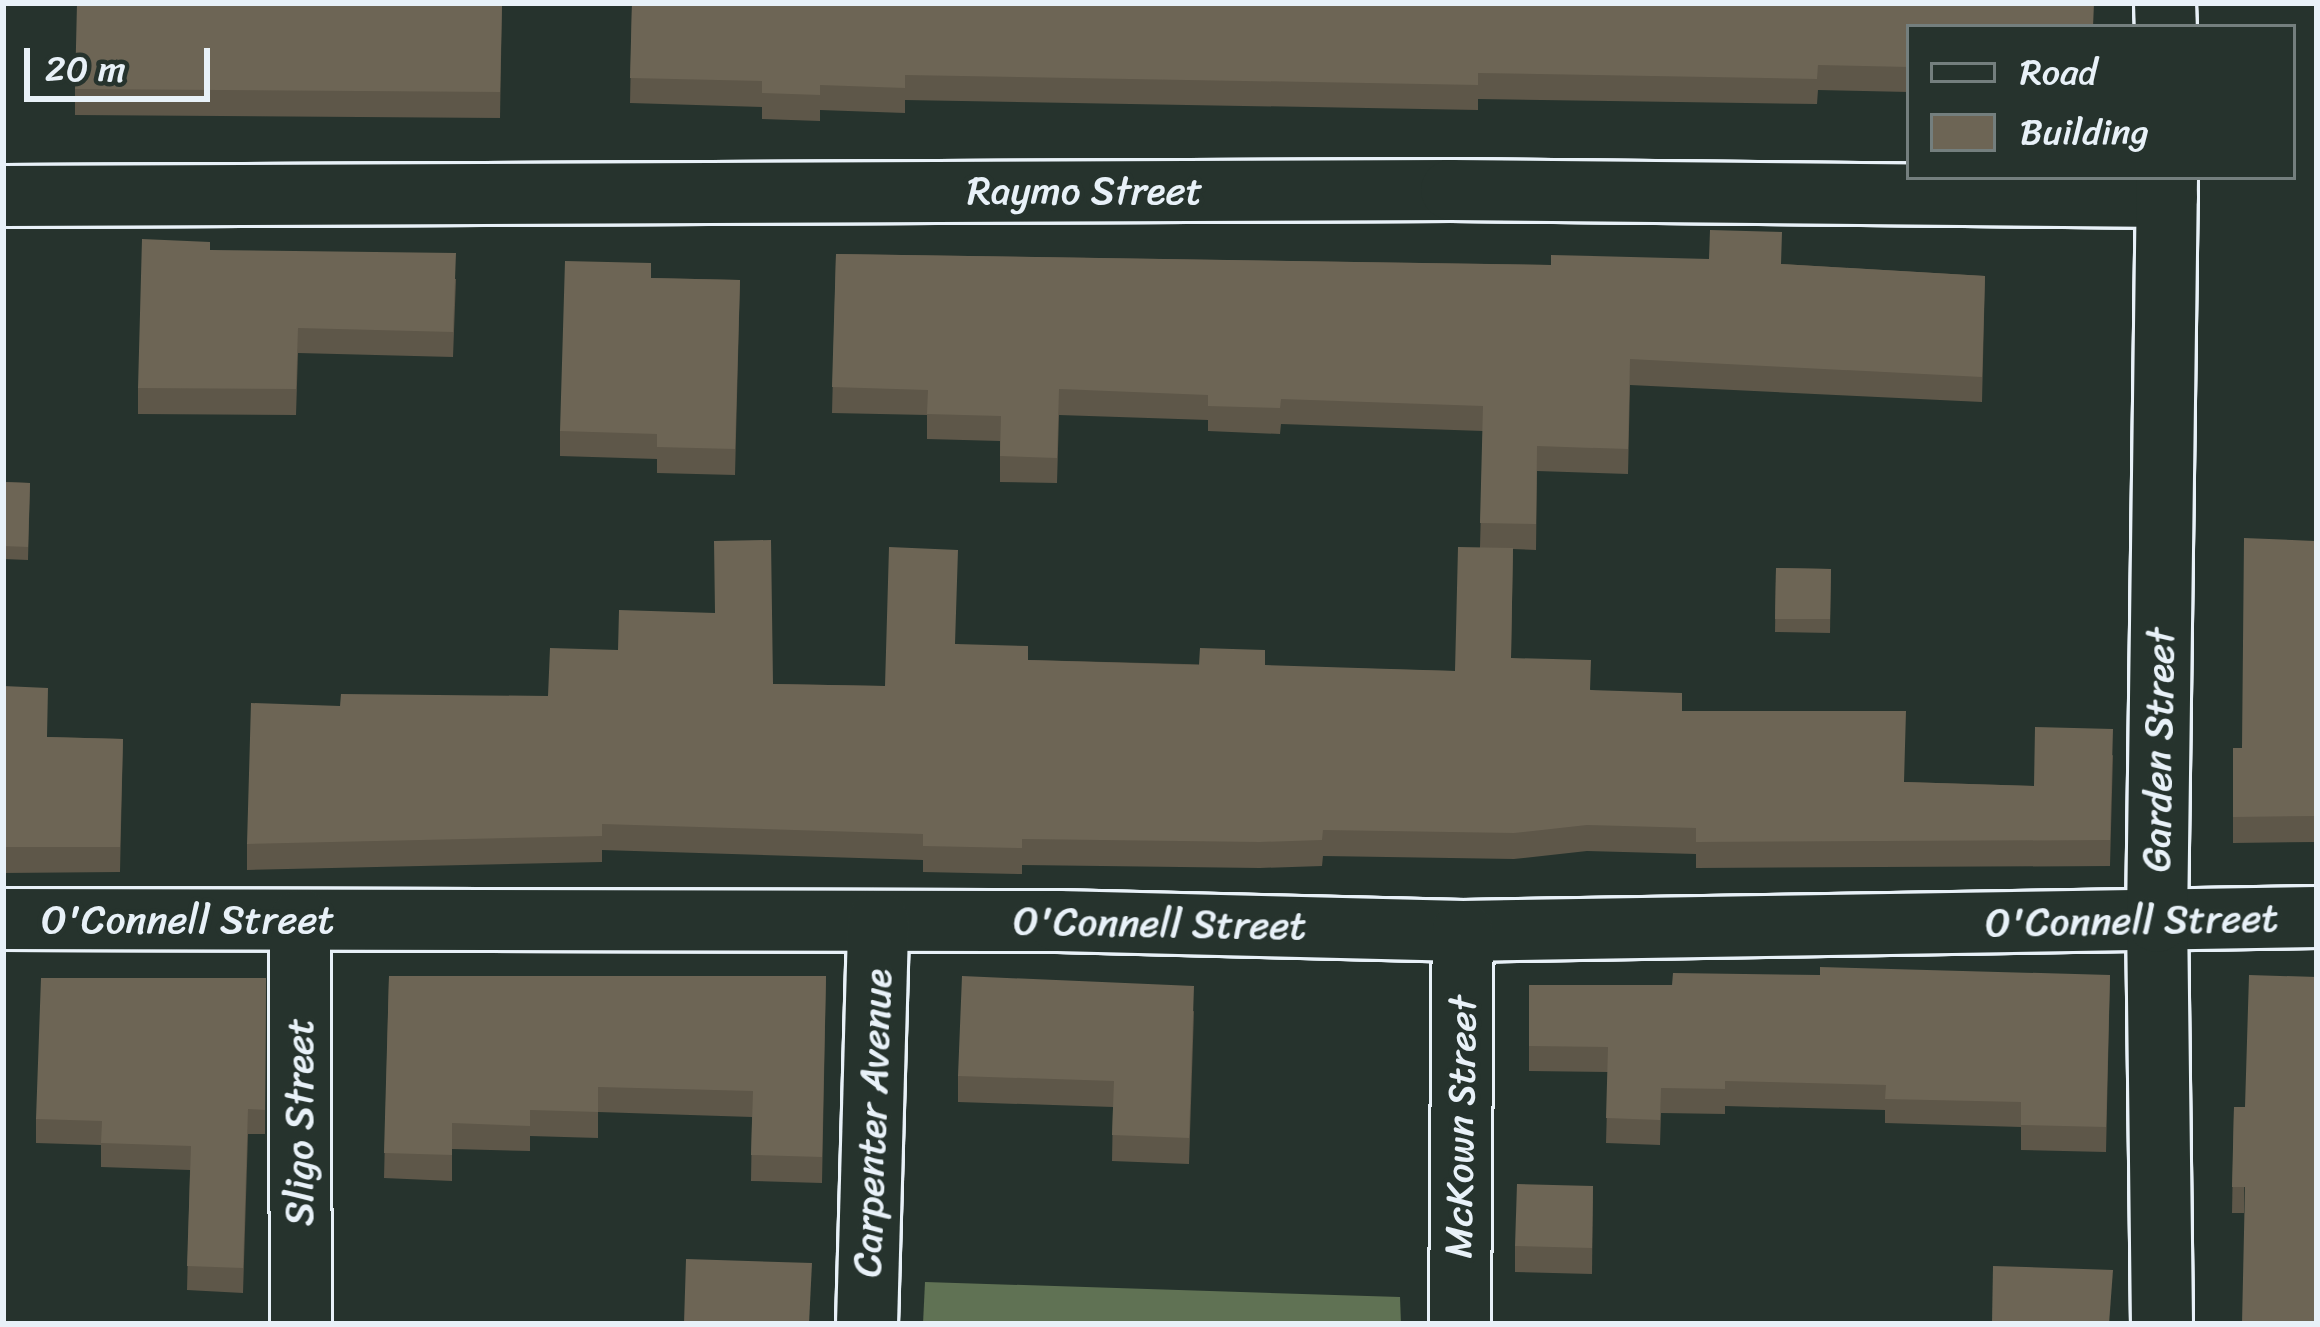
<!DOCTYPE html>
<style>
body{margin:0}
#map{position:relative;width:2320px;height:1327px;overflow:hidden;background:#26332d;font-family:Sriracha,sans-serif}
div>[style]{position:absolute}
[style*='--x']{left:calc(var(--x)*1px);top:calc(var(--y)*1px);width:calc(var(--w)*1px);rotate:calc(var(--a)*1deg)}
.green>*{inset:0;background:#607254}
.roads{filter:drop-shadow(3px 0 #e8f1f8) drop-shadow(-3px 0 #e8f1f8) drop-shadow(0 3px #e8f1f8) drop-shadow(0 -3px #e8f1f8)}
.street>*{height:60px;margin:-30px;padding:0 30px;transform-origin:30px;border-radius:30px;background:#26332d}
.wall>*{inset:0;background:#5e5749}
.building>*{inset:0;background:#6d6555}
span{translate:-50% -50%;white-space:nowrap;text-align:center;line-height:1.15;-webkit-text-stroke:10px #26332d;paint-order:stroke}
.street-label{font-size:39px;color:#e8f1f8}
.frame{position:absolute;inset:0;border:6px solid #e8f1f8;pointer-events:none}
.legend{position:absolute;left:1906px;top:24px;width:390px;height:156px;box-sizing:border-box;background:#26332d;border:3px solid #747f7e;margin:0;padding:15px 21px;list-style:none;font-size:36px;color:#e8f1f8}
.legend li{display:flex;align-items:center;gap:24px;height:60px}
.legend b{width:60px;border:3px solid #747f7e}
.scale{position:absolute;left:24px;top:48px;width:186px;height:54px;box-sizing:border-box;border:6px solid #e8f1f8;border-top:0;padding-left:15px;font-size:36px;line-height:42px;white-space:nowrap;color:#e8f1f8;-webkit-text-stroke:9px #26332d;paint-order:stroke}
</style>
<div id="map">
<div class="green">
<div style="clip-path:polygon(925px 1282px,1400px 1297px,1401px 1324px,923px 1324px)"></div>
</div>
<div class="roads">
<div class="street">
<div style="--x:2165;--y:3;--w:24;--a:88"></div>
<div style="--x:3;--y:196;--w:1448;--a:-0.24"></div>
<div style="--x:1451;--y:190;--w:716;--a:0.56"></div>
<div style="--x:3;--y:919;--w:1055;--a:0.11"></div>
<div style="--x:1058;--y:921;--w:405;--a:1.4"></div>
<div style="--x:1463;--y:931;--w:854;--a:-0.94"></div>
<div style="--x:300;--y:920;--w:404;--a:89.9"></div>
<div style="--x:867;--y:1324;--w:403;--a:-88.4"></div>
<div style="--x:1460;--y:1324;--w:393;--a:-89.6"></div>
<div style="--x:2162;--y:1324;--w:402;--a:-90.7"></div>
<div style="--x:2157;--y:922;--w:745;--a:-89.23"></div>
</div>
</div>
<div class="wall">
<div style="clip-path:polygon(502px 3px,500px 118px,75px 115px,75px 89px,333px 5px)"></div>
<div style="clip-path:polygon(632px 3px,1909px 27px,1909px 92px,1818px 90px,1817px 104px,1478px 99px,1478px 110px,905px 100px,905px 113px,820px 110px,820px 121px,762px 119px,762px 107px,630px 103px)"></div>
<div style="clip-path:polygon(210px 250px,456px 279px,453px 357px,298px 353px,296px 415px,138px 414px,138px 388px)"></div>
<div style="clip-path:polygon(836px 254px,1551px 265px,1781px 264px,1985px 276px,1982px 402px,1630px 385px,1628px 474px,1537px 471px,1536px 550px,1513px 549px,1511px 658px,1591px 690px,1682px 711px,1904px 782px,2034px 786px,2113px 755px,2110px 866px,1696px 868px,1696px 854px,1587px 851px,1514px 859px,1323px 856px,1322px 866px,1260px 868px,1022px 865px,1022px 874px,923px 872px,923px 860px,602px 850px,602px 862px,247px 870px,247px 844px,340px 706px,548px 696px,618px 650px,773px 684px,885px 686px,956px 644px,1028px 660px,1455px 671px,1480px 547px,1483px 431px,1281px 424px,1280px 434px,1208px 431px,1208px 420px,1059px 415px,1057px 483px,1000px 482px,1000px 441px,927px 439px,927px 415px,832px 413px)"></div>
<div style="clip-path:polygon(651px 278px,740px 280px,735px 475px,657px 473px,657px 459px,560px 456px,560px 431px)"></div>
<div style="clip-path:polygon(2317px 474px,2317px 842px,2233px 843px,2233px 748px,2242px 748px,2315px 541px)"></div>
<div style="clip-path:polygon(3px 482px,30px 483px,28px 560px,3px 559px)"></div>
<div style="clip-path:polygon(1776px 568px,1831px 569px,1830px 633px,1775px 632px)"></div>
<div style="clip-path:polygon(3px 686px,47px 737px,123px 739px,120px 872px,3px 873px)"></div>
<div style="clip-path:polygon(2110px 975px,2106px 1152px,2021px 1150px,2021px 1127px,1885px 1123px,1885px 1110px,1725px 1106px,1725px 1114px,1661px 1113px,1660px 1145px,1606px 1143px,1608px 1072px,1529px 1071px,1529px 985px,1672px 985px)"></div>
<div style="clip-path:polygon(389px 976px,826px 976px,822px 1183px,751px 1181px,752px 1117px,598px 1112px,598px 1138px,530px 1136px,530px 1151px,452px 1149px,452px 1181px,384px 1178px)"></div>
<div style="clip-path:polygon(266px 978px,265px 1134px,248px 1134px,243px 1293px,187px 1290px,190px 1170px,101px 1167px,101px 1145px,36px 1143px,36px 1119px)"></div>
<div style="clip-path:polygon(1194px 1011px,1189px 1164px,1112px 1161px,1113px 1107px,958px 1102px,958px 1076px)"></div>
<div style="clip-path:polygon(2234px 1107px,2245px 1107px,2244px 1213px,2232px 1213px)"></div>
<div style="clip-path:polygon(1593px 1186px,1592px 1274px,1515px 1272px,1515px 1246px)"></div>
</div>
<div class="building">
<div style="clip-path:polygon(77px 3px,333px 5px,333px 3px,502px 3px,500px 92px,75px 89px)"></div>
<div style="clip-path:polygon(632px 3px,2094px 3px,2093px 27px,1909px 27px,1909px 67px,1818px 65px,1817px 79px,1478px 73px,1478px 85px,905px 75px,905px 88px,820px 85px,820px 95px,762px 93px,762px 81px,630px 78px)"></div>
<div style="clip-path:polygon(1710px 230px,1782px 232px,1781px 264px,1985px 276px,1982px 377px,1630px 359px,1628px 449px,1537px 446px,1536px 524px,1480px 523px,1483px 406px,1281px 399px,1280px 408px,1208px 406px,1208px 395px,1059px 389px,1057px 458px,1000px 456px,1001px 416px,927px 414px,928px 390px,832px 387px,836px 254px,1551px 265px,1551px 255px,1709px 259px)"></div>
<div style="clip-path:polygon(142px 239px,210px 242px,210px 250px,456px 253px,453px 332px,298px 328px,296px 389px,138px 388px)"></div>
<div style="clip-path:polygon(565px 261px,651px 263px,651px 278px,740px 280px,735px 449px,657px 447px,657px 434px,560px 431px)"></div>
<div style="clip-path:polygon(2317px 474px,2317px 816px,2233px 817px,2233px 748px,2242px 748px,2244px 538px,2315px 541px)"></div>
<div style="clip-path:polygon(3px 482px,30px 483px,28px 547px,3px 546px)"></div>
<div style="clip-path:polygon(771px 540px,773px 684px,885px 686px,889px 547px,958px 550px,955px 644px,1028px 646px,1028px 660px,1199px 665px,1200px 648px,1265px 650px,1265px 665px,1455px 671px,1458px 547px,1513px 548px,1511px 658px,1591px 660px,1590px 690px,1682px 693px,1682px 711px,1906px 711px,1904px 782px,2034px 786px,2035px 727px,2113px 729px,2110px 840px,1696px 842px,1696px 828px,1587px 825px,1514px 833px,1323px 830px,1322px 840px,1260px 842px,1022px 839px,1022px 848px,923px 846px,923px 834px,602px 824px,602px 836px,247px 844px,251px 703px,340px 706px,341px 694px,548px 696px,550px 648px,618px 650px,619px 610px,715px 613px,714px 541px)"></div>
<div style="clip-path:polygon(1776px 568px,1831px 569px,1830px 619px,1775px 619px)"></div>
<div style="clip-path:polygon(3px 686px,48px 688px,47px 737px,123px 739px,120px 847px,3px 847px)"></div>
<div style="clip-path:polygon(1820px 967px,2110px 975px,2106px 1127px,2021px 1125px,2021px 1102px,1885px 1099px,1886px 1085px,1725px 1081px,1725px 1089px,1661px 1088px,1660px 1120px,1606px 1118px,1608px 1047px,1529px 1046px,1529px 985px,1672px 985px,1673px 973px,1820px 975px)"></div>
<div style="clip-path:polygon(2249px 975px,2317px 977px,2317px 1324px,2242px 1324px,2245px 1187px,2232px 1187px,2234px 1107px,2245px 1107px)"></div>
<div style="clip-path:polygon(389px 976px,826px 976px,822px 1157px,751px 1155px,753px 1091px,598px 1087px,598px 1112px,530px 1110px,530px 1126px,452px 1123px,452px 1155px,384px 1153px)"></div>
<div style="clip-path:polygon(962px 976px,1194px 986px,1189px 1138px,1112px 1135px,1114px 1081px,958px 1076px)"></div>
<div style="clip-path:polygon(41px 978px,266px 978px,265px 1110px,248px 1109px,243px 1268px,187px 1266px,191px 1146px,101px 1143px,102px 1121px,36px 1119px)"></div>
<div style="clip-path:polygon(1517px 1184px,1593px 1186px,1592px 1248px,1515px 1246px)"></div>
<div style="clip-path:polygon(686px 1259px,812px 1263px,809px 1324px,684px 1324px)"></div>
<div style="clip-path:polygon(1993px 1266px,2113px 1270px,2109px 1324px,1992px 1324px)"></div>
</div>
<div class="street-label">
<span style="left:1085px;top:191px">Raymo Street</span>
<span style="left:2159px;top:750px;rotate:-89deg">Garden Street</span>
<span style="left:188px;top:920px">O'Connell Street</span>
<span style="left:2132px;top:921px;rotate:-1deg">O'Connell Street</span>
<span style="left:1160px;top:924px;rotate:1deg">O'Connell Street</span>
<span style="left:300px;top:1122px;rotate:-90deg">Sligo Street</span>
<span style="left:873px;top:1123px;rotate:-88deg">Carpenter Avenue</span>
<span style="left:1461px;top:1127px;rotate:-89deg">McKown Street</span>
</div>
<div class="frame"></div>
<ul class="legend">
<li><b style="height:15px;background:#26332d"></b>Road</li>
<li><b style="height:33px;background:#6d6555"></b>Building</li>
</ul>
<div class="scale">20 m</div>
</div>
